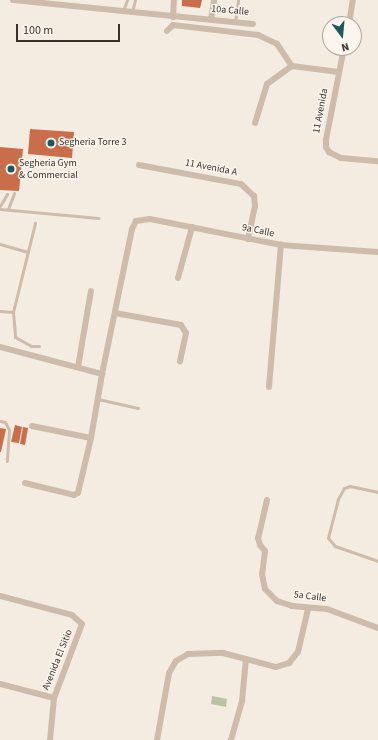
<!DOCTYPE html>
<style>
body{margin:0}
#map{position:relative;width:378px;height:740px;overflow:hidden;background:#f4ece1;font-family:"Source Sans 3",sans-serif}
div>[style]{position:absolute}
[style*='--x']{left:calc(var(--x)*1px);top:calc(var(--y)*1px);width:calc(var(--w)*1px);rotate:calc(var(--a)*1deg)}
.green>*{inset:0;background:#b7c4a0}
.building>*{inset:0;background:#c96d4a}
.service>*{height:3px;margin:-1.5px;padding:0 1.5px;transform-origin:1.5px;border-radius:1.5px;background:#cdbcac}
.minor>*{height:6px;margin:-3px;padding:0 3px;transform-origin:3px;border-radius:3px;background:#cdbcac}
.dots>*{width:11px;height:11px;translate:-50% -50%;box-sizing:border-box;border:2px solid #fbf5ee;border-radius:50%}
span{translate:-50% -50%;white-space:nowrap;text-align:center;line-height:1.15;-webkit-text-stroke:3px #fbf5ee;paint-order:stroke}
.street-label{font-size:10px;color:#3b302b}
.poi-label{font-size:10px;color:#3b302b}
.left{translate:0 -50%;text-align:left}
.north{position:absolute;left:322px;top:16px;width:40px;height:40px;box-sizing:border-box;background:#fbf5ee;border:1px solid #aea6a0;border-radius:50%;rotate:164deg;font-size:11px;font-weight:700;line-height:16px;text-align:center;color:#3b302b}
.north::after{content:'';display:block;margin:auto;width:14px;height:18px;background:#1e585e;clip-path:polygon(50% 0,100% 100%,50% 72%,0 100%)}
.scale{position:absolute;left:16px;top:24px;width:104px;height:18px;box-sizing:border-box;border:2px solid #3b302b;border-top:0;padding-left:5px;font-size:12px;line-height:14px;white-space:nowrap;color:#3b302b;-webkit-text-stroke:3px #fbf5ee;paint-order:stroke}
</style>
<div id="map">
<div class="green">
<div style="clip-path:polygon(212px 696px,227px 699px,226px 707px,211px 704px)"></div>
</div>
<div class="building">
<div style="clip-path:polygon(182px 0,202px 0,200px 8px,182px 6px)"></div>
<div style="clip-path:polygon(30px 129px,74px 132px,72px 158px,28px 154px)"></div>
<div style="clip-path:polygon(0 147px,23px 149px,19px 191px,0 190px)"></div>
<div style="clip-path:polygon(15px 425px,22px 427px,19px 443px,11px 442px)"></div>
<div style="clip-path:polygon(23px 427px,28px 428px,25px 445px,20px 444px)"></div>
<div style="clip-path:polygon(0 428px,6px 429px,1px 452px,0 452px)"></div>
</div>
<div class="service">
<div style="--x:123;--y:11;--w:12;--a:-70"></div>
<div style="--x:132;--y:12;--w:12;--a:-76"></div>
<div style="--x:235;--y:22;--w:22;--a:-82"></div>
<div style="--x:0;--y:206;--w:14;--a:-60"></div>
<div style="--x:0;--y:209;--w:99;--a:5.2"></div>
<div style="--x:8;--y:209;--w:17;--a:-69"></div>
<div style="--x:0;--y:244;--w:29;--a:16"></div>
<div style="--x:0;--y:311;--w:13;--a:4"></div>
<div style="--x:13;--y:312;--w:92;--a:-76.1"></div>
<div style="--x:13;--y:312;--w:25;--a:85"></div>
<div style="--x:15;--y:337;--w:18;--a:29"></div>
<div style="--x:31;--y:346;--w:8;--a:0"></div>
<div style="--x:98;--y:399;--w:41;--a:12.7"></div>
<div style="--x:0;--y:421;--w:5;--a:11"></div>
<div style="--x:5;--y:422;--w:9;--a:63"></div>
<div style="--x:9;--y:430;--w:31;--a:94"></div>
<div style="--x:378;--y:492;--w:29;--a:-168"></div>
<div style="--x:350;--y:486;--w:6;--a:162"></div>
<div style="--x:344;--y:488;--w:13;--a:119"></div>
<div style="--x:338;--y:499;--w:40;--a:104.4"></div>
<div style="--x:328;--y:538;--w:11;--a:49"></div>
<div style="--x:335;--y:546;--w:46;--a:19.2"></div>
</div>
<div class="minor">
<div style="--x:13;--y:0;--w:241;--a:5.7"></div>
<div style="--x:173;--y:17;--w:17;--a:-87"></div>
<div style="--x:211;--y:20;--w:20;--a:-81"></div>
<div style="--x:349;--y:24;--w:24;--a:-81"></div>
<div style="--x:167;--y:31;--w:8;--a:-45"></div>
<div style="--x:173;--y:25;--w:86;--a:6.7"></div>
<div style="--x:258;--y:35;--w:21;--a:25"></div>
<div style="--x:277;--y:44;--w:27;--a:56"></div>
<div style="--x:344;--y:48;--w:94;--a:101.1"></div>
<div style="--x:326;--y:140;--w:7;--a:90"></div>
<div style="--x:326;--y:147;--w:6;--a:59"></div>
<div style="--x:329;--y:152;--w:13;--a:27"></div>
<div style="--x:341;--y:158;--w:37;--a:5"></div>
<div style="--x:255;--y:123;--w:41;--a:-72.9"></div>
<div style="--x:267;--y:84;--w:31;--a:-36"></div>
<div style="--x:292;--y:66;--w:47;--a:7.3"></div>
<div style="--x:139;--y:165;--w:104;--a:10.6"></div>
<div style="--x:241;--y:184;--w:18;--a:43"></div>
<div style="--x:254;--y:196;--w:10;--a:84"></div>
<div style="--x:255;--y:206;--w:34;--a:102"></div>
<div style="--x:178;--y:278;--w:53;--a:-74.6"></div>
<div style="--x:115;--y:313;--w:67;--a:10.3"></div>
<div style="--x:181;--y:325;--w:9;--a:58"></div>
<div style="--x:186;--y:333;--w:29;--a:102"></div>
<div style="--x:0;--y:347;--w:106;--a:14.8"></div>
<div style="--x:78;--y:367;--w:77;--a:-80.3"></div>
<div style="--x:269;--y:387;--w:143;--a:-85.2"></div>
<div style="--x:32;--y:426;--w:60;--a:11.5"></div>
<div style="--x:25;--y:483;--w:50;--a:13.8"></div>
<div style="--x:74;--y:495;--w:4;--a:-27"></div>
<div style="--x:78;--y:493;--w:57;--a:-76.7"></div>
<div style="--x:91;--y:438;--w:65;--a:-80.2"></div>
<div style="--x:102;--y:374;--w:148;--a:-78.3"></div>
<div style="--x:132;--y:229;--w:9;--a:-63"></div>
<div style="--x:136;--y:221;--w:14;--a:-8"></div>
<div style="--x:150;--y:219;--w:134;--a:11.2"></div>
<div style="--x:281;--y:245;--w:97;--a:4.1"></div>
<div style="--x:267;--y:500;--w:39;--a:103"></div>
<div style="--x:258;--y:538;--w:7;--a:74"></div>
<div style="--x:260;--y:545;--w:8;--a:50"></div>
<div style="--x:265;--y:551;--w:23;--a:97"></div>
<div style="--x:262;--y:574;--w:15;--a:79"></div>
<div style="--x:265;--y:589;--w:17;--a:45"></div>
<div style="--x:277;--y:601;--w:16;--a:18"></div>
<div style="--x:292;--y:606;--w:35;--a:5"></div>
<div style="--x:327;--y:609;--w:54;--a:20.4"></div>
<div style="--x:0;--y:596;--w:74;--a:14.8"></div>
<div style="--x:72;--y:615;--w:13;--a:42"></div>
<div style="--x:82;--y:624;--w:79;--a:110.7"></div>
<div style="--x:54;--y:698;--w:42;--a:95.4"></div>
<div style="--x:0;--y:684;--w:56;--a:14.5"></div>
<div style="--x:157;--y:740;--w:68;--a:-79.8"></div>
<div style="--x:169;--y:673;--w:14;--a:-60"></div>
<div style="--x:176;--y:661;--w:14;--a:-30"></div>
<div style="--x:188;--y:654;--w:35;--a:-2"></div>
<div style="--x:223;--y:653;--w:55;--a:14.8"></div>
<div style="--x:276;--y:667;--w:14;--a:-17"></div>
<div style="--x:289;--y:663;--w:14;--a:-51"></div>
<div style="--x:298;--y:652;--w:44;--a:-76.9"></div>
<div style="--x:231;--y:740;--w:41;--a:-74.2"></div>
<div style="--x:242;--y:701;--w:42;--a:-84.6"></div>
</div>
<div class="dots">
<div style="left:51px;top:143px;background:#1e585e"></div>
<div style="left:11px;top:169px;background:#1e585e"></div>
</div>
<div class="street-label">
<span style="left:230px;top:11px;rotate:5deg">10a Calle</span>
<span style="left:321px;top:111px;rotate:-79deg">11 Avenida</span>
<span style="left:211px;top:168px;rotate:11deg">11 Avenida A</span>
<span style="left:258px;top:231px;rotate:11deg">9a Calle</span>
<span style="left:310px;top:597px;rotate:7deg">5a Calle</span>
<span style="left:58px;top:660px;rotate:-68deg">Avenida El Sitio</span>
</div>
<div class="poi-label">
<span class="left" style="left:59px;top:143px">Segheria Torre 3</span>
<span class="left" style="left:19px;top:169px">Segheria Gym<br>&amp; Commercial</span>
</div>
<div class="north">N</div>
<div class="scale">100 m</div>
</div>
